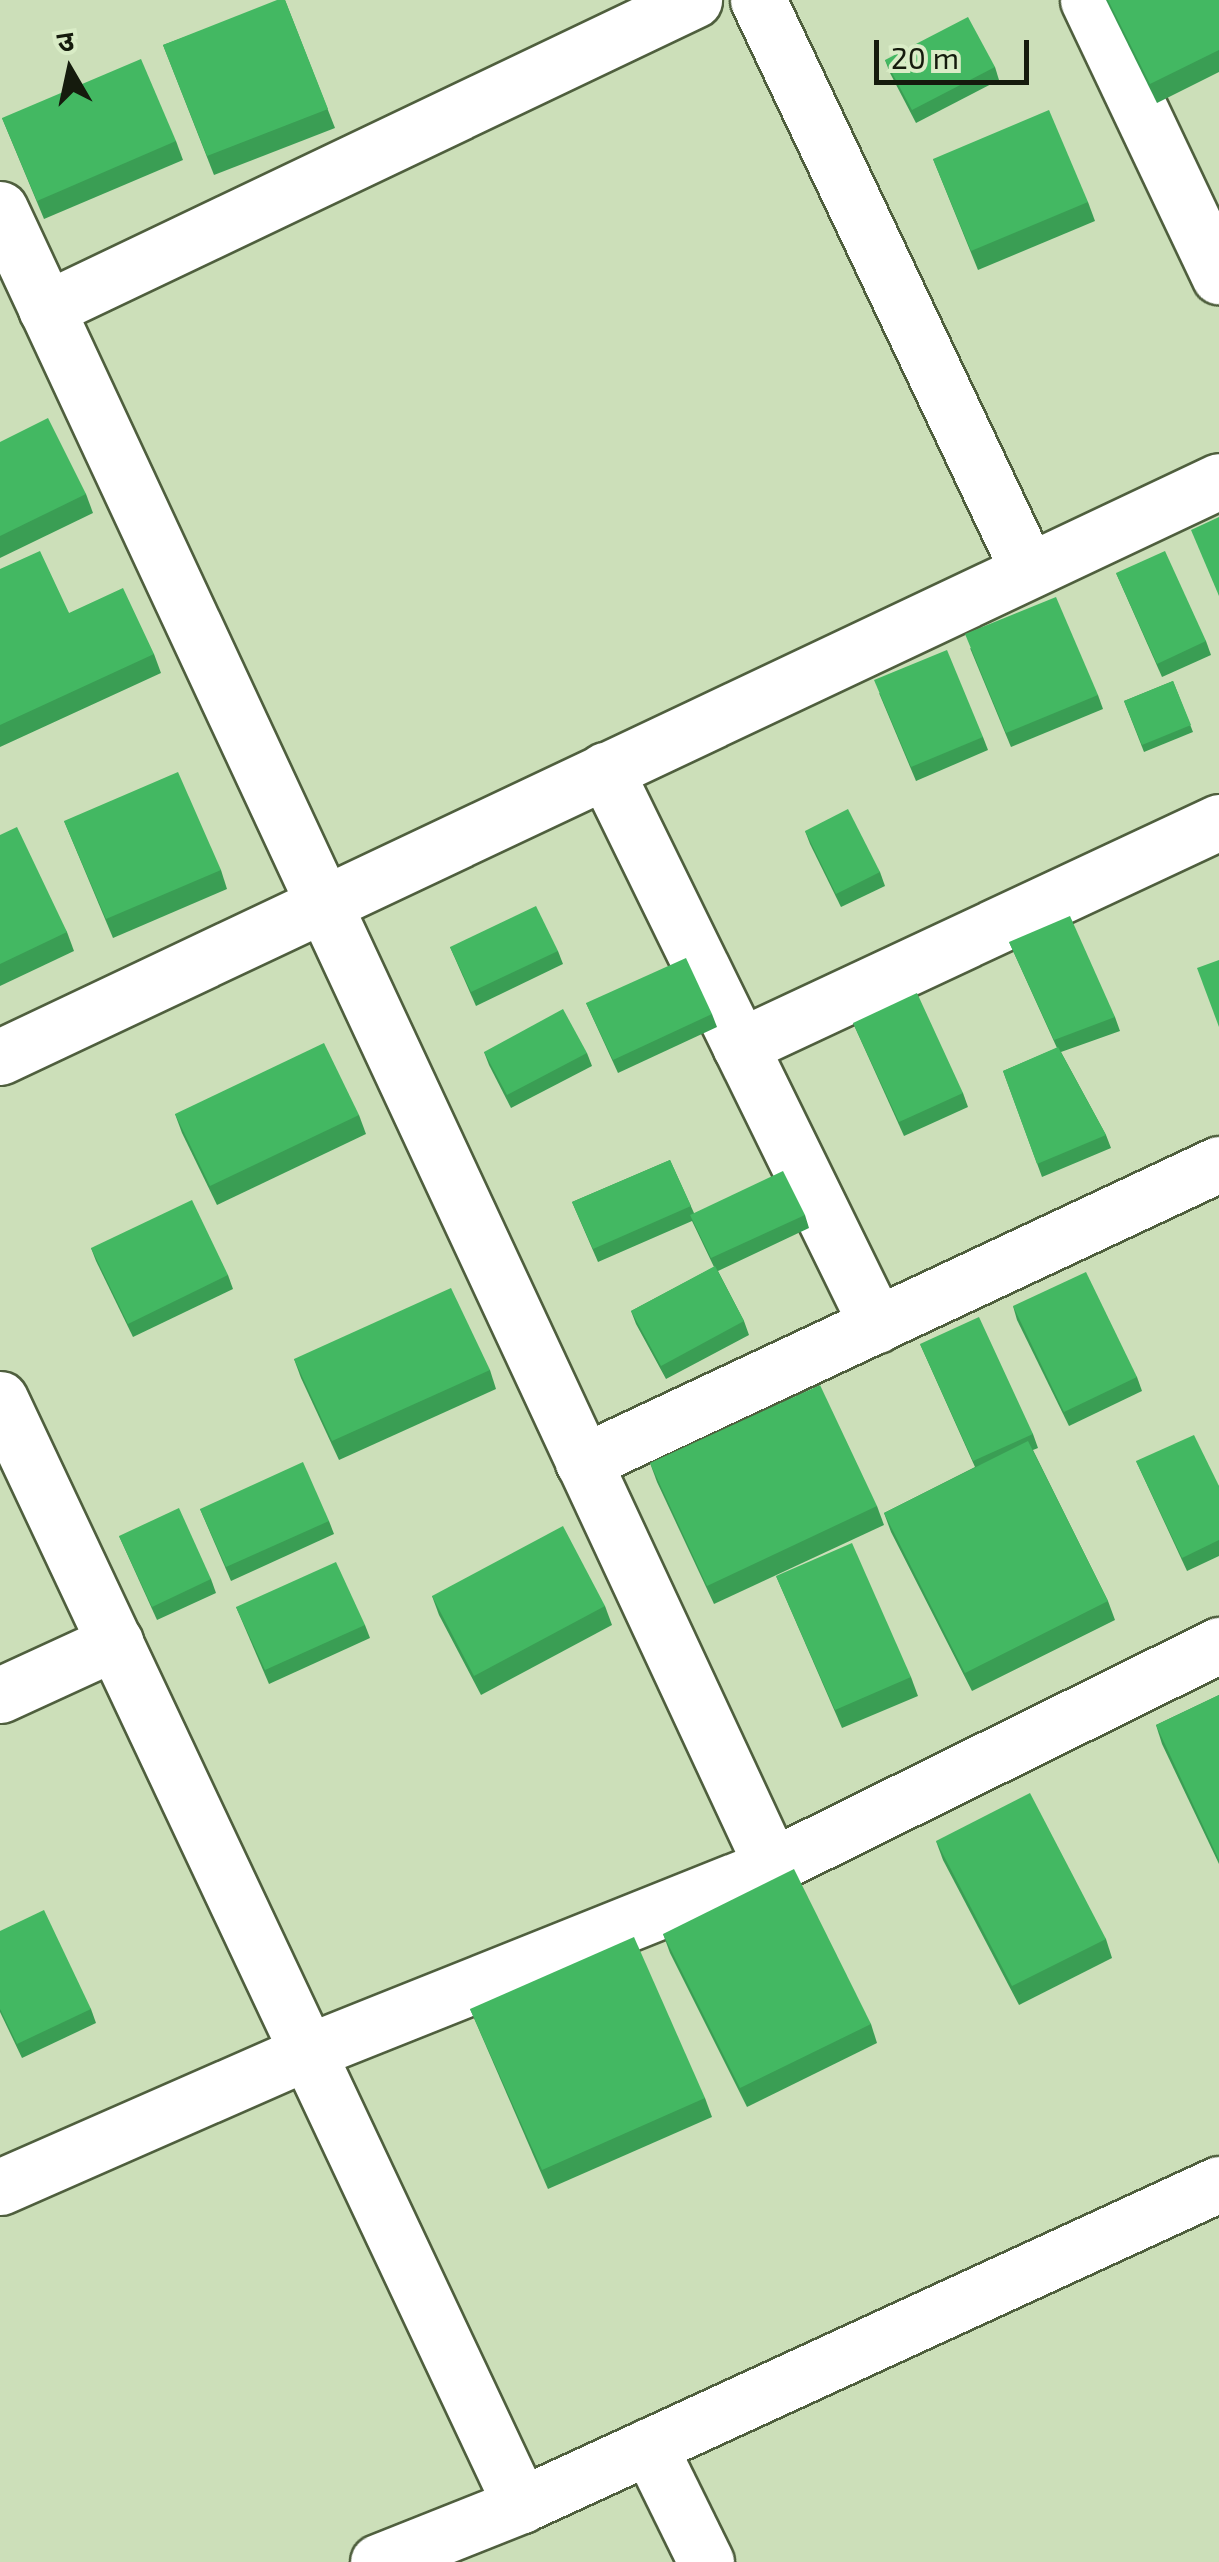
<!DOCTYPE html>
<meta charset="utf-8">
<style>
body{margin:0}
#map{position:relative;width:1219px;height:2562px;overflow:hidden;background:#ccdfb9;font-family:"Exo 2","Noto Sans Devanagari",sans-serif}
div>[style]{position:absolute}
[style*='--x']{left:calc(var(--x)*1px);top:calc(var(--y)*1px);width:calc(var(--w)*1px);rotate:calc(var(--a)*1deg)}
.roads{filter:drop-shadow(2px 0 #4f5f3e) drop-shadow(-2px 0 #4f5f3e) drop-shadow(0 2px #4f5f3e) drop-shadow(0 -2px #4f5f3e)}
.minor>*{height:55px;margin:-27.5px;padding:0 27.5px;transform-origin:27.5px;border-radius:27.5px;background:#fff}
.wall>*{inset:0;background:#3a9e54}
.building>*{inset:0;background:#43b862}
span{translate:-50% -50%;white-space:nowrap;text-align:center;line-height:1.15;-webkit-text-stroke:9px #d9ecc6;paint-order:stroke}
.north{position:absolute;left:20px;top:20px;width:100px;height:100px;-webkit-text-stroke:8px #d9ecc6;paint-order:stroke;rotate:351deg;font-size:28px;font-weight:700;line-height:40px;text-align:center;color:#151b0d}
.north::after{content:'';display:block;margin:auto;width:35px;height:45px;background:#151b0d;clip-path:polygon(50% 0,100% 100%,50% 72%,0 100%)}
.scale{position:absolute;left:874px;top:40px;width:155px;height:45px;box-sizing:border-box;border:5px solid #151b0d;border-top:0;padding-left:12px;font-size:30px;line-height:35px;white-space:nowrap;color:#151b0d;-webkit-text-stroke:8px #d9ecc6;paint-order:stroke}
</style>
<div id="map">
<div class="roads">
<div class="minor">
<div style="--x:758;--y:0;--w:631;--a:64.65"></div>
<div style="--x:1088;--y:0;--w:306;--a:64.6"></div>
<div style="--x:0;--y:209;--w:1828;--a:65.02"></div>
<div style="--x:46;--y:309;--w:718;--a:-25.49"></div>
<div style="--x:605;--y:770;--w:618;--a:63.89"></div>
<div style="--x:740;--y:1046;--w:529;--a:-25.06"></div>
<div style="--x:0;--y:1057;--w:1348;--a:-25.29"></div>
<div style="--x:0;--y:1399;--w:1223;--a:64.78"></div>
<div style="--x:583;--y:1462;--w:702;--a:-25.11"></div>
<div style="--x:0;--y:1695;--w:127;--a:-24.7"></div>
<div style="--x:0;--y:2187;--w:341;--a:-23.7"></div>
<div style="--x:312;--y:2050;--w:495;--a:-21.8"></div>
<div style="--x:772;--y:1866;--w:499;--a:-26.3"></div>
<div style="--x:649;--y:2446;--w:129;--a:63.8"></div>
<div style="--x:378;--y:2562;--w:154;--a:-21.7"></div>
<div style="--x:521;--y:2505;--w:768;--a:-24.7"></div>
</div>
</div>
<div class="wall">
<div style="clip-path:polygon(285px 0,335px 128px,214px 175px,163px 45px)"></div>
<div style="clip-path:polygon(1106px 0,1219px 0,1219px 72px,1157px 103px)"></div>
<div style="clip-path:polygon(885px 60px,995px 67px,999px 80px,916px 123px,890px 73px)"></div>
<div style="clip-path:polygon(2px 118px,176px 141px,183px 160px,44px 219px)"></div>
<div style="clip-path:polygon(933px 159px,1088px 202px,1095px 221px,978px 270px)"></div>
<div style="clip-path:polygon(0 442px,86px 494px,93px 513px,0 558px)"></div>
<div style="clip-path:polygon(0 569px,69px 613px,154px 654px,161px 673px,0 747px)"></div>
<div style="clip-path:polygon(1116px 573px,1206px 641px,1211px 655px,1162px 677px)"></div>
<div style="clip-path:polygon(970px 648px,1098px 695px,1103px 709px,1011px 747px)"></div>
<div style="clip-path:polygon(1173px 681px,1193px 732px,1144px 752px,1124px 701px)"></div>
<div style="clip-path:polygon(879px 693px,983px 737px,988px 750px,916px 781px)"></div>
<div style="clip-path:polygon(64px 821px,221px 870px,227px 889px,113px 938px)"></div>
<div style="clip-path:polygon(805px 831px,880px 872px,885px 886px,841px 907px,810px 844px)"></div>
<div style="clip-path:polygon(0 835px,67px 932px,74px 951px,0 986px)"></div>
<div style="clip-path:polygon(1009px 942px,1115px 1017px,1120px 1031px,1061px 1052px,1106px 1135px,1111px 1148px,1042px 1177px,1003px 1071px,1057px 1048px)"></div>
<div style="clip-path:polygon(450px 947px,558px 951px,563px 964px,476px 1006px)"></div>
<div style="clip-path:polygon(586px 1003px,712px 1014px,717px 1027px,618px 1073px)"></div>
<div style="clip-path:polygon(853px 1023px,963px 1093px,968px 1107px,904px 1136px)"></div>
<div style="clip-path:polygon(484px 1052px,587px 1053px,592px 1066px,511px 1108px,489px 1065px)"></div>
<div style="clip-path:polygon(175px 1114px,359px 1115px,366px 1134px,217px 1205px,182px 1133px)"></div>
<div style="clip-path:polygon(670px 1160px,694px 1213px,805px 1215px,809px 1228px,718px 1271px,744px 1321px,749px 1335px,666px 1379px,636px 1324px,631px 1311px,714px 1267px,692px 1221px,598px 1262px,572px 1202px)"></div>
<div style="clip-path:polygon(91px 1248px,228px 1275px,233px 1289px,133px 1337px,96px 1261px)"></div>
<div style="clip-path:polygon(1013px 1306px,1137px 1377px,1142px 1391px,1069px 1426px,1017px 1320px)"></div>
<div style="clip-path:polygon(920px 1344px,1033px 1434px,1038px 1448px,1033px 1450px,1108px 1601px,1115px 1620px,972px 1691px,891px 1532px,884px 1513px,975px 1467px)"></div>
<div style="clip-path:polygon(294px 1359px,490px 1370px,496px 1389px,339px 1460px,301px 1378px)"></div>
<div style="clip-path:polygon(1136px 1461px,1219px 1486px,1219px 1556px,1187px 1571px)"></div>
<div style="clip-path:polygon(650px 1463px,877px 1506px,884px 1525px,714px 1604px,657px 1482px)"></div>
<div style="clip-path:polygon(200px 1509px,329px 1521px,334px 1534px,231px 1581px)"></div>
<div style="clip-path:polygon(119px 1536px,211px 1579px,216px 1593px,157px 1620px)"></div>
<div style="clip-path:polygon(776px 1576px,911px 1677px,918px 1696px,842px 1728px)"></div>
<div style="clip-path:polygon(432px 1596px,605px 1606px,612px 1625px,481px 1695px,439px 1615px)"></div>
<div style="clip-path:polygon(236px 1607px,365px 1625px,370px 1638px,269px 1684px)"></div>
<div style="clip-path:polygon(1219px 1695px,1219px 1864px,1162px 1744px,1156px 1725px)"></div>
<div style="clip-path:polygon(936px 1841px,1106px 1939px,1112px 1958px,1019px 2005px,943px 1860px)"></div>
<div style="clip-path:polygon(0 1931px,91px 2009px,96px 2023px,22px 2058px,0 2012px)"></div>
<div style="clip-path:polygon(663px 1934px,871px 2024px,877px 2043px,747px 2107px,670px 1953px)"></div>
<div style="clip-path:polygon(470px 2009px,705px 2098px,712px 2117px,548px 2189px)"></div>
</div>
<div class="building">
<div style="clip-path:polygon(277px 0,285px 0,328px 109px,207px 156px,163px 45px)"></div>
<div style="clip-path:polygon(1108px 0,1219px 0,1219px 50px,1150px 84px)"></div>
<div style="clip-path:polygon(968px 17px,995px 67px,912px 110px,885px 60px)"></div>
<div style="clip-path:polygon(141px 59px,176px 141px,37px 201px,2px 118px)"></div>
<div style="clip-path:polygon(1049px 110px,1088px 202px,971px 251px,933px 159px)"></div>
<div style="clip-path:polygon(48px 418px,86px 494px,0 536px,0 442px)"></div>
<div style="clip-path:polygon(1219px 517px,1219px 596px,1191px 530px)"></div>
<div style="clip-path:polygon(40px 551px,69px 613px,123px 588px,154px 654px,0 725px,0 569px)"></div>
<div style="clip-path:polygon(1165px 551px,1206px 641px,1157px 664px,1116px 573px)"></div>
<div style="clip-path:polygon(1056px 597px,1098px 695px,1006px 733px,965px 634px)"></div>
<div style="clip-path:polygon(947px 650px,983px 737px,911px 767px,874px 680px)"></div>
<div style="clip-path:polygon(1173px 681px,1191px 725px,1142px 745px,1124px 701px)"></div>
<div style="clip-path:polygon(178px 772px,221px 870px,106px 919px,64px 821px)"></div>
<div style="clip-path:polygon(848px 809px,880px 872px,836px 894px,805px 831px)"></div>
<div style="clip-path:polygon(17px 827px,67px 932px,0 964px,0 835px)"></div>
<div style="clip-path:polygon(536px 906px,558px 951px,471px 992px,450px 947px)"></div>
<div style="clip-path:polygon(1070px 916px,1115px 1017px,1054px 1040px,1009px 942px)"></div>
<div style="clip-path:polygon(686px 958px,712px 1014px,613px 1060px,586px 1003px)"></div>
<div style="clip-path:polygon(1219px 960px,1219px 1027px,1197px 968px)"></div>
<div style="clip-path:polygon(917px 993px,963px 1093px,899px 1122px,853px 1023px)"></div>
<div style="clip-path:polygon(563px 1009px,587px 1053px,507px 1095px,484px 1052px)"></div>
<div style="clip-path:polygon(324px 1043px,359px 1115px,210px 1186px,175px 1114px)"></div>
<div style="clip-path:polygon(1058px 1047px,1106px 1135px,1037px 1164px,1003px 1071px)"></div>
<div style="clip-path:polygon(670px 1160px,691px 1206px,593px 1249px,572px 1202px)"></div>
<div style="clip-path:polygon(783px 1171px,805px 1215px,711px 1258px,690px 1215px)"></div>
<div style="clip-path:polygon(192px 1200px,228px 1275px,128px 1324px,91px 1248px)"></div>
<div style="clip-path:polygon(715px 1266px,744px 1321px,661px 1366px,631px 1311px)"></div>
<div style="clip-path:polygon(1086px 1272px,1137px 1377px,1064px 1412px,1013px 1306px)"></div>
<div style="clip-path:polygon(451px 1288px,490px 1370px,332px 1441px,294px 1359px)"></div>
<div style="clip-path:polygon(979px 1317px,1033px 1434px,973px 1461px,920px 1344px)"></div>
<div style="clip-path:polygon(820px 1385px,877px 1506px,707px 1586px,650px 1463px)"></div>
<div style="clip-path:polygon(1194px 1435px,1219px 1486px,1219px 1540px,1182px 1558px,1136px 1461px)"></div>
<div style="clip-path:polygon(1028px 1441px,1108px 1601px,965px 1673px,884px 1513px)"></div>
<div style="clip-path:polygon(303px 1462px,329px 1521px,226px 1567px,200px 1509px)"></div>
<div style="clip-path:polygon(179px 1508px,211px 1579px,152px 1607px,119px 1536px)"></div>
<div style="clip-path:polygon(563px 1526px,605px 1606px,474px 1676px,432px 1596px)"></div>
<div style="clip-path:polygon(852px 1543px,911px 1677px,835px 1710px,776px 1576px)"></div>
<div style="clip-path:polygon(336px 1562px,365px 1625px,265px 1670px,236px 1607px)"></div>
<div style="clip-path:polygon(1219px 1695px,1219px 1860px,1156px 1725px)"></div>
<div style="clip-path:polygon(1030px 1793px,1106px 1939px,1012px 1986px,936px 1841px)"></div>
<div style="clip-path:polygon(794px 1869px,871px 2024px,740px 2088px,663px 1934px)"></div>
<div style="clip-path:polygon(44px 1910px,91px 2009px,17px 2044px,0 2009px,0 1931px)"></div>
<div style="clip-path:polygon(634px 1937px,705px 2098px,542px 2170px,470px 2009px)"></div>
</div>
<div class="north">उ</div>
<div class="scale">20 m</div>
</div>
